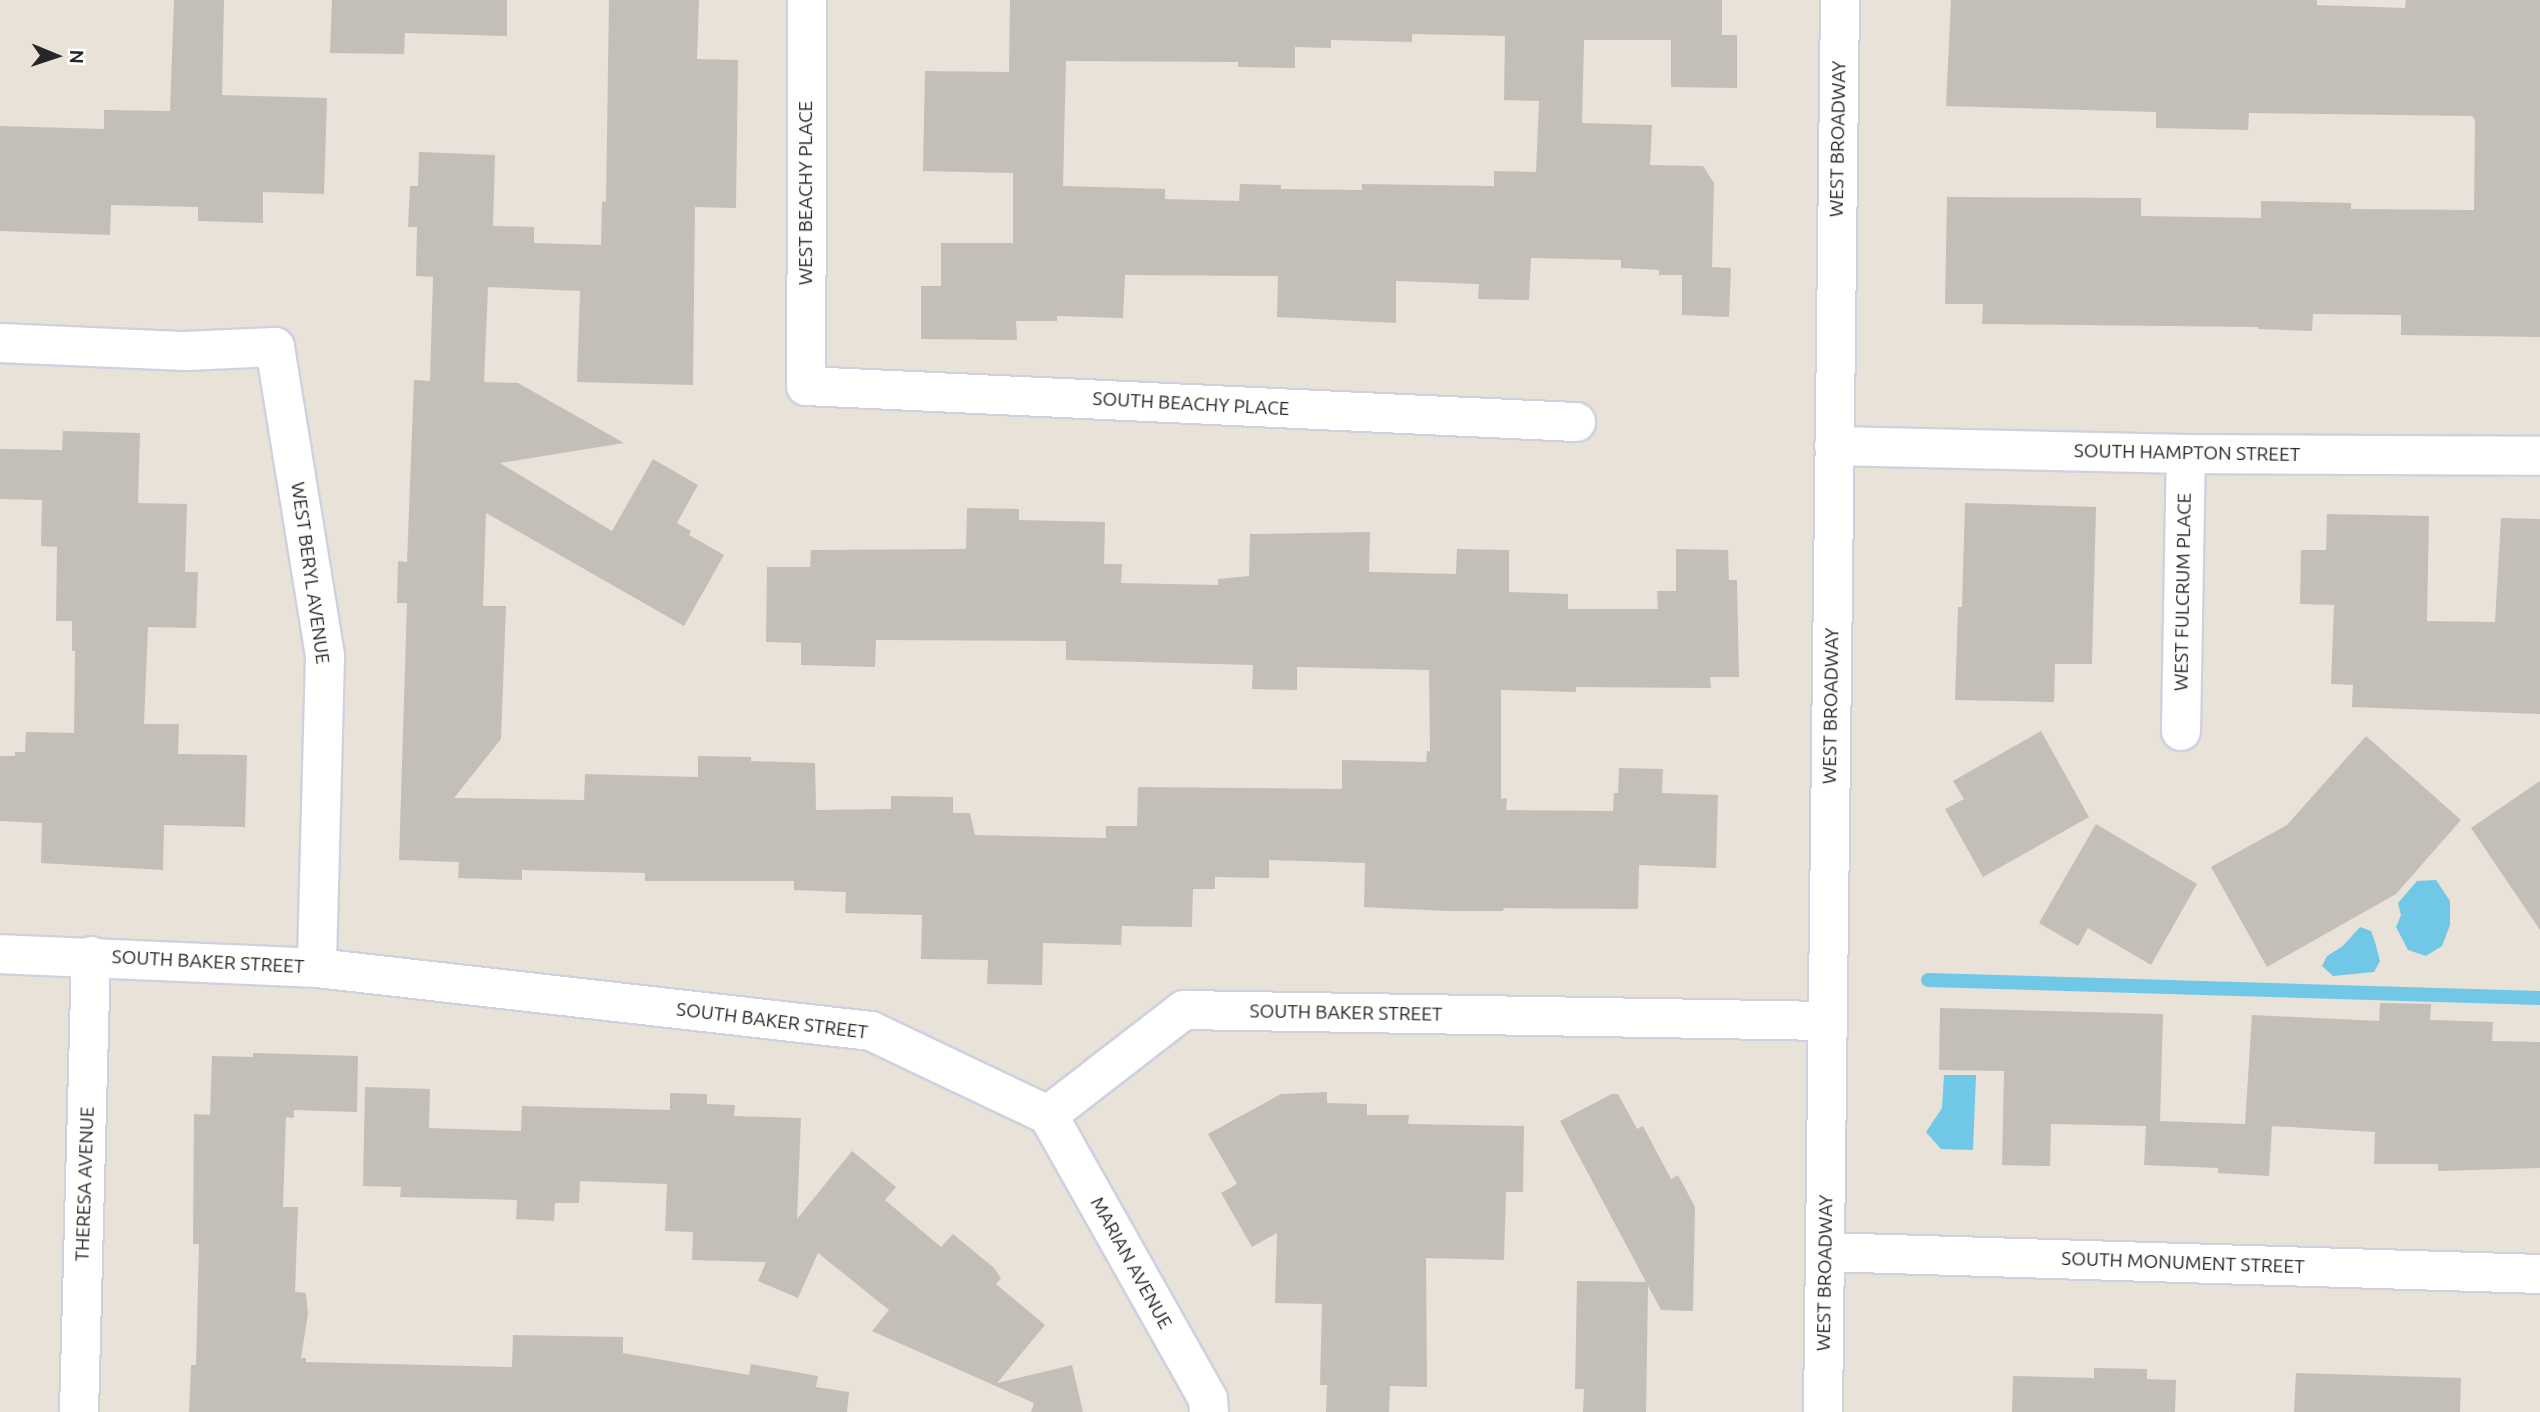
<!DOCTYPE html>
<style>
body{margin:0}
#map{position:relative;width:2540px;height:1412px;overflow:hidden;background:#e9e2d8;font-family:Ubuntu,sans-serif}
div>[style]{position:absolute}
[style*='--x']{left:calc(var(--x)*1px);top:calc(var(--y)*1px);width:calc(var(--w)*1px);rotate:calc(var(--a)*1deg)}
.water>*{inset:0;background:#70c7e6}
.stream>*{height:14px;margin:-7px;padding:0 7px;transform-origin:7px;border-radius:7px;background:#70c7e6}
.building>*{inset:0;background:#c4beb8}
.roads{filter:drop-shadow(2px 0 #ced1df) drop-shadow(-2px 0 #ced1df) drop-shadow(0 2px #ced1df) drop-shadow(0 -2px #ced1df)}
.minor>*{height:38px;margin:-19px;padding:0 19px;transform-origin:19px;border-radius:19px;background:#fff}
.secondary>*{height:38px;margin:-19px;padding:0 19px;transform-origin:19px;border-radius:19px;background:#fff}
span{translate:-50% -50%;white-space:nowrap;text-align:center;line-height:1.15;-webkit-text-stroke:5px #fff;paint-order:stroke}
.street-label{font-size:19px;color:#272727}
.north{position:absolute;left:21px;top:21px;width:70px;height:70px;-webkit-text-stroke:5px #fff;paint-order:stroke;rotate:92deg;font-size:19px;font-weight:700;line-height:28px;text-align:center;color:#272727}
.north::after{content:'';display:block;margin:auto;width:24px;height:32px;background:#272727;clip-path:polygon(50% 0,100% 100%,50% 72%,0 100%)}
</style>
<div id="map">
<div class="water">
<div style="clip-path:polygon(2436px 880px,2450px 901px,2450px 925px,2442px 946px,2426px 956px,2408px 950px,2396px 927px,2401px 915px,2398px 903px,2417px 881px)"></div>
<div style="clip-path:polygon(2360px 927px,2371px 931px,2375px 942px,2380px 961px,2374px 972px,2333px 976px,2322px 966px,2327px 956px,2343px 946px)"></div>
<div style="clip-path:polygon(1944px 1075px,1976px 1075px,1973px 1150px,1941px 1149px,1926px 1132px,1942px 1108px)"></div>
</div>
<div class="stream">
<div style="--x:1928;--y:980;--w:612;--a:1.68"></div>
</div>
<div class="building">
<div style="clip-path:polygon(174px 0,224px 0,222px 95px,327px 98px,324px 194px,263px 192px,263px 223px,198px 221px,198px 207px,111px 205px,110px 235px,0 231px,0 126px,104px 129px,104px 110px,170px 111px)"></div>
<div style="clip-path:polygon(332px 0,507px 0,507px 36px,405px 33px,404px 54px,330px 53px)"></div>
<div style="clip-path:polygon(609px 0,699px 0,697px 59px,738px 60px,736px 208px,695px 207px,693px 385px,577px 382px,580px 291px,488px 287px,484px 382px,518px 383px,624px 443px,500px 463px,612px 531px,653px 459px,698px 485px,677px 523px,691px 531px,689px 535px,724px 555px,684px 626px,486px 513px,483px 606px,506px 606px,501px 739px,454px 798px,584px 800px,585px 774px,698px 777px,698px 756px,751px 757px,751px 761px,815px 763px,816px 810px,891px 809px,891px 796px,953px 797px,953px 813px,970px 813px,975px 835px,1106px 838px,1106px 826px,1137px 826px,1138px 787px,1342px 789px,1342px 760px,1426px 762px,1427px 751px,1430px 751px,1429px 670px,1297px 667px,1297px 690px,1252px 689px,1253px 665px,1066px 660px,1066px 641px,876px 640px,875px 667px,801px 665px,801px 643px,766px 642px,767px 567px,810px 567px,811px 550px,966px 549px,967px 508px,1019px 509px,1019px 520px,1105px 522px,1104px 564px,1122px 564px,1121px 583px,1218px 585px,1218px 579px,1249px 576px,1250px 534px,1370px 532px,1369px 572px,1456px 574px,1457px 549px,1509px 550px,1509px 592px,1568px 594px,1568px 609px,1658px 609px,1657px 591px,1676px 591px,1676px 549px,1728px 550px,1729px 580px,1737px 580px,1739px 677px,1710px 677px,1711px 688px,1576px 687px,1576px 692px,1501px 690px,1501px 799px,1507px 798px,1506px 810px,1613px 811px,1614px 793px,1618px 793px,1619px 768px,1663px 769px,1662px 793px,1718px 795px,1716px 868px,1639px 865px,1638px 909px,1504px 908px,1503px 911px,1447px 911px,1364px 907px,1365px 863px,1269px 860px,1269px 878px,1215px 877px,1215px 889px,1193px 889px,1192px 927px,1122px 926px,1121px 945px,1043px 943px,1042px 985px,987px 984px,988px 960px,921px 959px,922px 915px,845px 913px,846px 892px,794px 890px,794px 881px,645px 881px,645px 873px,522px 870px,522px 880px,458px 878px,459px 862px,399px 860px,407px 603px,397px 603px,398px 561px,407px 562px,414px 380px,430px 381px,433px 277px,416px 276px,417px 227px,408px 227px,410px 186px,418px 186px,419px 152px,495px 155px,493px 226px,534px 227px,534px 243px,601px 245px,602px 201px,606px 202px)"></div>
<div style="clip-path:polygon(evenodd,1010px 0,1722px 0,1722px 35px,1737px 35px,1737px 88px,1671px 87px,1671px 40px,1584px 40px,1582px 123px,1652px 125px,1650px 165px,1703px 166px,1714px 183px,1712px 267px,1731px 268px,1729px 317px,1682px 315px,1682px 275px,1659px 275px,1659px 270px,1621px 268px,1621px 260px,1531px 258px,1529px 300px,1478px 299px,1479px 284px,1396px 281px,1396px 323px,1277px 317px,1278px 276px,1125px 275px,1123px 318px,1057px 316px,1057px 321px,1016px 321px,1017px 340px,921px 339px,921px 286px,941px 286px,941px 243px,1013px 243px,1013px 173px,923px 171px,925px 71px,1009px 72px,1010px 0,1412px 34px,1505px 36px,1504px 100px,1539px 101px,1536px 172px,1494px 171px,1494px 186px,1362px 184px,1362px 190px,1281px 189px,1281px 185px,1240px 184px,1239px 201px,1165px 199px,1165px 189px,1063px 186px,1066px 61px,1238px 62px,1238px 67px,1295px 68px,1295px 47px,1331px 48px,1331px 40px,1412px 42px,1412px 34px)"></div>
<div style="clip-path:polygon(1951px 0,2317px 0,2317px 5px,2405px 8px,2406px 0,2540px 0,2540px 337px,2401px 335px,2401px 315px,2313px 314px,2312px 331px,2258px 329px,2258px 327px,1982px 324px,1983px 304px,1945px 304px,1947px 197px,2141px 198px,2141px 216px,2261px 218px,2261px 201px,2351px 203px,2351px 209px,2474px 210px,2475px 120px,2472px 116px,2249px 113px,2248px 130px,2156px 128px,2156px 112px,1946px 106px)"></div>
<div style="clip-path:polygon(63px 431px,140px 433px,138px 503px,187px 504px,185px 572px,198px 572px,196px 628px,148px 627px,144px 724px,179px 724px,178px 754px,247px 755px,245px 827px,164px 825px,163px 870px,41px 863px,42px 823px,0 821px,0 756px,15px 756px,15px 752px,25px 752px,26px 732px,74px 733px,75px 651px,72px 651px,72px 621px,56px 621px,57px 547px,41px 546px,42px 500px,0 499px,0 449px,62px 450px)"></div>
<div style="clip-path:polygon(1965px 503px,2096px 507px,2092px 664px,2055px 664px,2054px 702px,1955px 700px,1958px 607px,1962px 607px)"></div>
<div style="clip-path:polygon(2327px 514px,2429px 516px,2427px 621px,2495px 622px,2501px 518px,2540px 519px,2540px 714px,2352px 707px,2353px 685px,2331px 684px,2334px 605px,2300px 604px,2301px 550px,2326px 550px)"></div>
<div style="clip-path:polygon(2041px 731px,2089px 817px,1983px 877px,1945px 809px,1964px 799px,1953px 781px)"></div>
<div style="clip-path:polygon(2366px 736px,2461px 820px,2396px 894px,2267px 967px,2211px 867px,2287px 825px)"></div>
<div style="clip-path:polygon(2540px 781px,2540px 930px,2471px 828px)"></div>
<div style="clip-path:polygon(2096px 824px,2197px 884px,2151px 965px,2088px 928px,2078px 946px,2039px 923px)"></div>
<div style="clip-path:polygon(2380px 1003px,2431px 1004px,2430px 1020px,2493px 1022px,2492px 1041px,2540px 1042px,2540px 1168px,2438px 1171px,2438px 1164px,2374px 1164px,2375px 1132px,2272px 1126px,2269px 1176px,2218px 1173px,2218px 1168px,2144px 1165px,2146px 1126px,2051px 1124px,2050px 1166px,2002px 1165px,2004px 1071px,1939px 1070px,1940px 1008px,2163px 1014px,2160px 1121px,2245px 1124px,2252px 1015px,2379px 1021px)"></div>
<div style="clip-path:polygon(253px 1053px,358px 1056px,357px 1112px,294px 1110px,294px 1118px,286px 1117px,283px 1207px,298px 1207px,295px 1292px,306px 1293px,308px 1314px,301px 1358px,306px 1358px,306px 1362px,512px 1367px,513px 1335px,623px 1337px,623px 1353px,749px 1375px,751px 1364px,818px 1376px,816px 1387px,849px 1392px,847px 1412px,189px 1412px,191px 1365px,196px 1365px,199px 1244px,193px 1244px,194px 1114px,210px 1115px,212px 1056px,253px 1057px)"></div>
<div style="clip-path:polygon(365px 1087px,430px 1089px,429px 1128px,521px 1131px,522px 1106px,670px 1110px,670px 1093px,707px 1094px,707px 1104px,735px 1105px,734px 1116px,801px 1118px,797px 1219px,852px 1151px,896px 1187px,885px 1200px,941px 1247px,953px 1234px,994px 1268px,1001px 1278px,996px 1284px,1045px 1325px,997px 1383px,1072px 1365px,1083px 1412px,1031px 1412px,1034px 1403px,872px 1331px,889px 1310px,818px 1253px,798px 1298px,758px 1281px,766px 1262px,692px 1260px,693px 1232px,665px 1231px,667px 1184px,580px 1181px,579px 1203px,555px 1203px,554px 1221px,516px 1219px,517px 1200px,400px 1197px,401px 1187px,363px 1186px)"></div>
<div style="clip-path:polygon(1327px 1092px,1327px 1103px,1367px 1104px,1367px 1115px,1409px 1115px,1408px 1124px,1524px 1126px,1523px 1192px,1506px 1192px,1504px 1260px,1426px 1258px,1427px 1387px,1390px 1386px,1389px 1412px,1326px 1412px,1327px 1385px,1320px 1385px,1322px 1304px,1275px 1303px,1277px 1233px,1252px 1247px,1221px 1193px,1237px 1184px,1208px 1134px,1281px 1094px)"></div>
<div style="clip-path:polygon(1612px 1094px,1618px 1094px,1637px 1129px,1643px 1126px,1671px 1179px,1678px 1175px,1695px 1207px,1693px 1311px,1661px 1310px,1648px 1286px,1646px 1412px,1583px 1412px,1584px 1389px,1575px 1389px,1577px 1281px,1646px 1282px,1560px 1121px)"></div>
<div style="clip-path:polygon(2094px 1368px,2147px 1369px,2147px 1379px,2176px 1380px,2175px 1412px,2012px 1412px,2013px 1376px,2094px 1378px)"></div>
<div style="clip-path:polygon(2296px 1373px,2461px 1378px,2460px 1412px,2294px 1412px)"></div>
</div>
<div class="roads">
<div class="minor">
<div style="--x:807;--y:0;--w:386;--a:90.1"></div>
<div style="--x:806;--y:386;--w:771;--a:2.68"></div>
<div style="--x:0;--y:343;--w:186;--a:2.5"></div>
<div style="--x:186;--y:351;--w:89;--a:-2.6"></div>
<div style="--x:275;--y:347;--w:313;--a:80.8"></div>
<div style="--x:325;--y:656;--w:312;--a:91.5"></div>
<div style="--x:1834;--y:446;--w:352;--a:1.3"></div>
<div style="--x:2186;--y:454;--w:354;--a:0.3"></div>
<div style="--x:2181;--y:731;--w:277;--a:-89"></div>
<div style="--x:0;--y:954;--w:317;--a:2.5"></div>
<div style="--x:317;--y:968;--w:558;--a:6.49"></div>
<div style="--x:871;--y:1031;--w:196;--a:25.4"></div>
<div style="--x:1048;--y:1115;--w:172;--a:-37.7"></div>
<div style="--x:1184;--y:1010;--w:644;--a:0.98"></div>
<div style="--x:1048;--y:1115;--w:326;--a:60.6"></div>
<div style="--x:1208;--y:1399;--w:13;--a:86"></div>
<div style="--x:1825;--y:1252;--w:715;--a:1.76"></div>
<div style="--x:79;--y:1412;--w:456;--a:-88.5"></div>
</div>
<div class="secondary">
<div style="--x:1823;--y:1412;--w:1412;--a:-89.31"></div>
</div>
</div>
<div class="street-label">
<span style="left:1838px;top:139px;rotate:-89deg">WEST BROADWAY</span>
<span style="left:806px;top:193px;rotate:-90deg">WEST BEACHY PLACE</span>
<span style="left:1191px;top:404px;rotate:3deg">SOUTH BEACHY PLACE</span>
<span style="left:2187px;top:453px;rotate:1deg">SOUTH HAMPTON STREET</span>
<span style="left:310px;top:573px;rotate:82deg">WEST BERYL AVENUE</span>
<span style="left:2183px;top:592px;rotate:-89deg">WEST FULCRUM PLACE</span>
<span style="left:1831px;top:706px;rotate:-89deg">WEST BROADWAY</span>
<span style="left:208px;top:962px;rotate:3deg">SOUTH BAKER STREET</span>
<span style="left:1346px;top:1013px;rotate:1deg">SOUTH BAKER STREET</span>
<span style="left:772px;top:1021px;rotate:7deg">SOUTH BAKER STREET</span>
<span style="left:85px;top:1184px;rotate:-88deg">THERESA AVENUE</span>
<span style="left:1131px;top:1263px;rotate:61deg">MARIAN AVENUE</span>
<span style="left:2183px;top:1263px;rotate:2deg">SOUTH MONUMENT STREET</span>
<span style="left:1825px;top:1273px;rotate:-89deg">WEST BROADWAY</span>
</div>
<div class="north">N</div>
</div>
